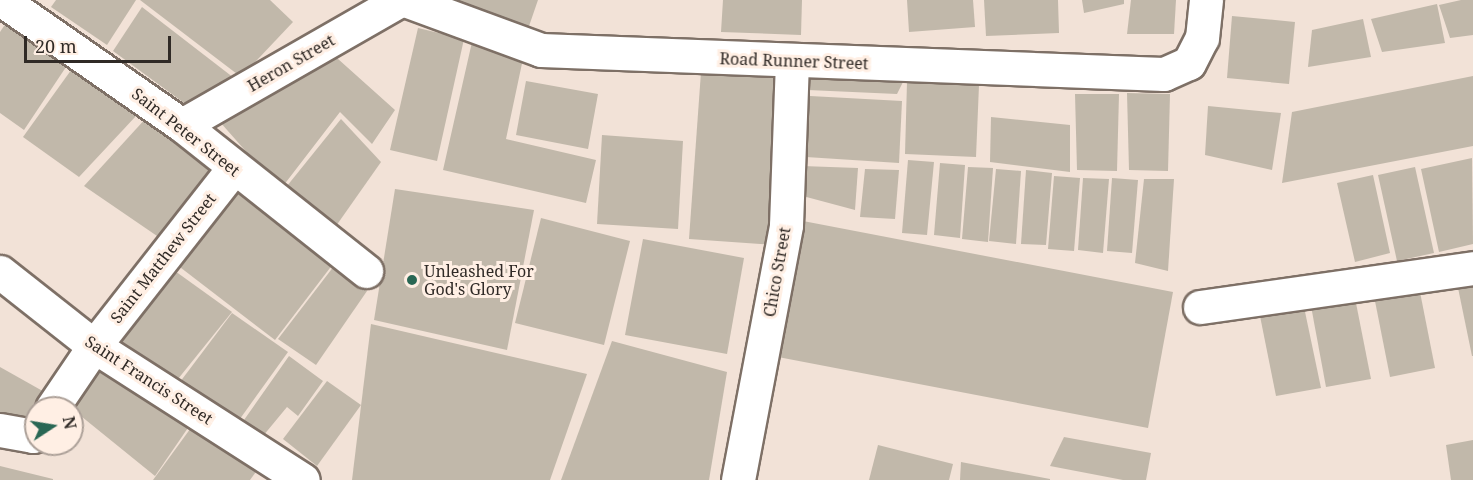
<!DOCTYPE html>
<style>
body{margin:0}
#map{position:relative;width:1473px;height:480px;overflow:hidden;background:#f2e2d7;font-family:"Noto Serif",serif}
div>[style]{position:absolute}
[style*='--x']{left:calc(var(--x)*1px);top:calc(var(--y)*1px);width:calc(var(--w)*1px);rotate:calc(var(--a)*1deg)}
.building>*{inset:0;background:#c1b8aa}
.roads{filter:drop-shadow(2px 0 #7e7066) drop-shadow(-2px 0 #7e7066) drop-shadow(0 2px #7e7066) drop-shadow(0 -2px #7e7066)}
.minor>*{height:33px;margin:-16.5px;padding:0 16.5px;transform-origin:16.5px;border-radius:16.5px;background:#fff}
.dots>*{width:16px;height:16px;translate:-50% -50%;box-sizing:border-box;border:3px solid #ffefe4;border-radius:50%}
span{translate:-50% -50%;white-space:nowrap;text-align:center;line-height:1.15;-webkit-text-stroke:6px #ffefe4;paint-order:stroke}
.street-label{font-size:16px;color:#302a26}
.poi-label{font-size:16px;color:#302a26}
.left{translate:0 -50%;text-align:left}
.north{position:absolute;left:24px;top:396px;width:60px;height:60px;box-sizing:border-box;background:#ffefe4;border:2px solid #aca098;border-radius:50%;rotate:78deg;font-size:16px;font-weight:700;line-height:24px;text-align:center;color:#302a26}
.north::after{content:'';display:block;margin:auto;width:21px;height:27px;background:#296754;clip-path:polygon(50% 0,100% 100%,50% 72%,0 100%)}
.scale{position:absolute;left:24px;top:36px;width:147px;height:27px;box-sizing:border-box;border:3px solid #302a26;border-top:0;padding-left:8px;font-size:18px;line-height:21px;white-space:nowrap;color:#302a26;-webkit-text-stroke:4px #ffefe4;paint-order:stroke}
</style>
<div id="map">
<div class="building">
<div style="clip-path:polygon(56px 0,136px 0,107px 45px,51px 7px)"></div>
<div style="clip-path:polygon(140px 0,270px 0,293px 22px,241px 77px)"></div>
<div style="clip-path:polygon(452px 0,538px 0,528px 29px)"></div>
<div style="clip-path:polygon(723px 0,802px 0,801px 35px,721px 32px)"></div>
<div style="clip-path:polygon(907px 0,973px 0,975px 27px,909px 32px)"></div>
<div style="clip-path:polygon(984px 0,1058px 0,1059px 33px,986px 36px)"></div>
<div style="clip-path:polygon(1082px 0,1124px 0,1124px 4px,1084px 13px)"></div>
<div style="clip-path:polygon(1131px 0,1176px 0,1174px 34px,1127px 34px)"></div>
<div style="clip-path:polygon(1461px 0,1473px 0,1473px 35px,1450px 38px,1439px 5px)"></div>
<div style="clip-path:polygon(1437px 4px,1445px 43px,1382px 52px,1371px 19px)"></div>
<div style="clip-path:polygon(142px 7px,234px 78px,195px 111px,113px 51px)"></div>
<div style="clip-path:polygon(1232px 16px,1295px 22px,1289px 84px,1227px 78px)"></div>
<div style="clip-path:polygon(1363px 19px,1371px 57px,1308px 67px,1312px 30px)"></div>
<div style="clip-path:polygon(6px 23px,66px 67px,24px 130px,0 113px,0 32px)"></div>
<div style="clip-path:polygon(418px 28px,464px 39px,437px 161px,390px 150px)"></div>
<div style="clip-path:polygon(472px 42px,524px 54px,506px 139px,596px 160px,586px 203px,443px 170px)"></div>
<div style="clip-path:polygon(328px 50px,395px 110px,372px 144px,340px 112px,280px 190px,220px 122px)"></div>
<div style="clip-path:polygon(74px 66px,136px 116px,79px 177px,23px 137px)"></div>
<div style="clip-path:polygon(701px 72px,786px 78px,775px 245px,689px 239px)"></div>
<div style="clip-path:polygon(805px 72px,907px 74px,897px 94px,808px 90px)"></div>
<div style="clip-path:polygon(1473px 76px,1473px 146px,1282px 183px,1292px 112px)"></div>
<div style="clip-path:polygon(526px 81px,598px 94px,588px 149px,516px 135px)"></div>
<div style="clip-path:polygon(907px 82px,979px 85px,976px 157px,905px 154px)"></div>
<div style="clip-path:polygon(1127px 93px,1170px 94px,1168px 171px,1129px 170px)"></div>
<div style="clip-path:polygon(1075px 94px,1119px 94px,1117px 171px,1077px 170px)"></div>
<div style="clip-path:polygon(810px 96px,902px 101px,899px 163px,806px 157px)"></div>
<div style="clip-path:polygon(1208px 106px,1281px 113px,1272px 170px,1205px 155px)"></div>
<div style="clip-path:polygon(147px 117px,219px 169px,160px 238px,84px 186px)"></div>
<div style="clip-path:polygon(991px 117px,1070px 125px,1070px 172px,990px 162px)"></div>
<div style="clip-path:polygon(341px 119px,381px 162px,336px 226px,287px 186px)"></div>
<div style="clip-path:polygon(602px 135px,683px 141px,678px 229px,597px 224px)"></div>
<div style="clip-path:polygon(1472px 158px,1473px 244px,1439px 252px,1421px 169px)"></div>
<div style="clip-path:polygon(908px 160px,934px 162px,927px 235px,902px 233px)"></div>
<div style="clip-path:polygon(940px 163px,965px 165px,960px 238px,934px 235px)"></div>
<div style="clip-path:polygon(802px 166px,858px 168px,855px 210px,799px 195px)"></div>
<div style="clip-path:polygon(968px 167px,993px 168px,988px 242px,962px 239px)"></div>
<div style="clip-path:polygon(1415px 167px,1434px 253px,1397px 261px,1378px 175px)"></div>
<div style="clip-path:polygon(865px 169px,899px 170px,895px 219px,860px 217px)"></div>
<div style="clip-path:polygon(996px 169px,1021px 171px,1016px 244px,989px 241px)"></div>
<div style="clip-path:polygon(1026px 170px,1052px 173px,1046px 245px,1021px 244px)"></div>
<div style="clip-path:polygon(1373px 175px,1390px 253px,1355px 262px,1337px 183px)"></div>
<div style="clip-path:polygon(1054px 176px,1080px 178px,1074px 251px,1048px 249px)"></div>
<div style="clip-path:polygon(1083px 178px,1109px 179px,1103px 253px,1078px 250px)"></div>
<div style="clip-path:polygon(1112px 178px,1138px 180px,1132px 253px,1107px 251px)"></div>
<div style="clip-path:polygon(1144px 179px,1174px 179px,1168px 271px,1135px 263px)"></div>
<div style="clip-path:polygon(231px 187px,333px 264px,275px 340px,172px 261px)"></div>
<div style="clip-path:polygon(395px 189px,534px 210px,507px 350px,374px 320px)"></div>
<div style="clip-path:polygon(541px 218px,630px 241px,604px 345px,515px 323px)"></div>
<div style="clip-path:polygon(803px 221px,1173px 292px,1148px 428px,778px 357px)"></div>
<div style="clip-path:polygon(643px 239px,744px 258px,727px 354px,625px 335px)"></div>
<div style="clip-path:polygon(168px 266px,232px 312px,178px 379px,117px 338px)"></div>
<div style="clip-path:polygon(334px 266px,367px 291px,316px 365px,278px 339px)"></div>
<div style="clip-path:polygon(1473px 280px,1473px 356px,1472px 356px,1457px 283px)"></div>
<div style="clip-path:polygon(1419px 287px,1435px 368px,1390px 377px,1374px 296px)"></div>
<div style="clip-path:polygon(1355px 298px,1371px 379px,1326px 387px,1311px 306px)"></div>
<div style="clip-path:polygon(1304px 307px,1321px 388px,1276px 396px,1260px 316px)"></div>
<div style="clip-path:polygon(232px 313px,288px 352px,237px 423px,180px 382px)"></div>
<div style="clip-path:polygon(371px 324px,587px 374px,550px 480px,352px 480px)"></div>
<div style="clip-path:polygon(612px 341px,727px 372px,709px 480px,561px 480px)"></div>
<div style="clip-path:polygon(289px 356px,323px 381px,298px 416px,287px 407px,263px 436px,244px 420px)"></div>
<div style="clip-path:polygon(106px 357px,192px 422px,155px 476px,71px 408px)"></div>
<div style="clip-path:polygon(0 367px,48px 394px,22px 429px,0 418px)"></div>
<div style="clip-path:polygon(327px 381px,361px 405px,317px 466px,283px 439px)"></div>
<div style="clip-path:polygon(193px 425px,258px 469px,250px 480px,153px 480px)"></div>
<div style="clip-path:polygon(1064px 437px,1151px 453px,1146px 480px,1123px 480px,1050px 466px)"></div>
<div style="clip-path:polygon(1473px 440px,1473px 480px,1451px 480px,1446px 445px)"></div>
<div style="clip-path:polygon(878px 445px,953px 464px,949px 480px,869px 480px)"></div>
<div style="clip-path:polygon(961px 462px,1050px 479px,1050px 480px,960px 480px)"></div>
<div style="clip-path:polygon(0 466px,53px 479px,53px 480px,0 480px)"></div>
</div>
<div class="roads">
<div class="minor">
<div style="--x:2;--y:0;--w:219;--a:34.8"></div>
<div style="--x:182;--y:125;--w:235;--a:38.4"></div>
<div style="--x:405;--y:0;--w:145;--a:20.2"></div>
<div style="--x:541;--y:50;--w:623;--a:2.21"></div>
<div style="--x:1164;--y:74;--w:27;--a:-24"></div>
<div style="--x:1189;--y:63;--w:28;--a:-63"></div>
<div style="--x:1202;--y:38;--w:38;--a:-84"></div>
<div style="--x:182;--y:125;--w:251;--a:-29.8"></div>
<div style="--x:0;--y:272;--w:120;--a:38.2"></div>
<div style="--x:94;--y:346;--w:248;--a:32.7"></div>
<div style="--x:1200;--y:307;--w:276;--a:-8.1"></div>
<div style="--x:52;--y:408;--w:75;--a:-55.9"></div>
<div style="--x:94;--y:346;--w:225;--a:-51.9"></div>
<div style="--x:0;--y:430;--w:34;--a:10"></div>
<div style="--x:33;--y:436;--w:5;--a:-53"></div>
<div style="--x:738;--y:480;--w:259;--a:-79.3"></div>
<div style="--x:786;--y:225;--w:164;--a:-87.9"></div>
</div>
</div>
<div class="dots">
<div style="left:412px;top:280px;background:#296754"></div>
</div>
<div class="street-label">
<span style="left:794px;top:61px;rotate:2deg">Road Runner Street</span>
<span style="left:291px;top:63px;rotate:-30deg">Heron Street</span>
<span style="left:186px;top:132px;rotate:38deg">Saint Peter Street</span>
<span style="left:163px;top:258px;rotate:-52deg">Saint Matthew Street</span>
<span style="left:777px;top:272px;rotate:-80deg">Chico Street</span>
<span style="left:149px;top:380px;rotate:33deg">Saint Francis Street</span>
</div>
<div class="poi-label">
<span class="left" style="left:424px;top:280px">Unleashed For<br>God's Glory</span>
</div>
<div class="north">N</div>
<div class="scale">20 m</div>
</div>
